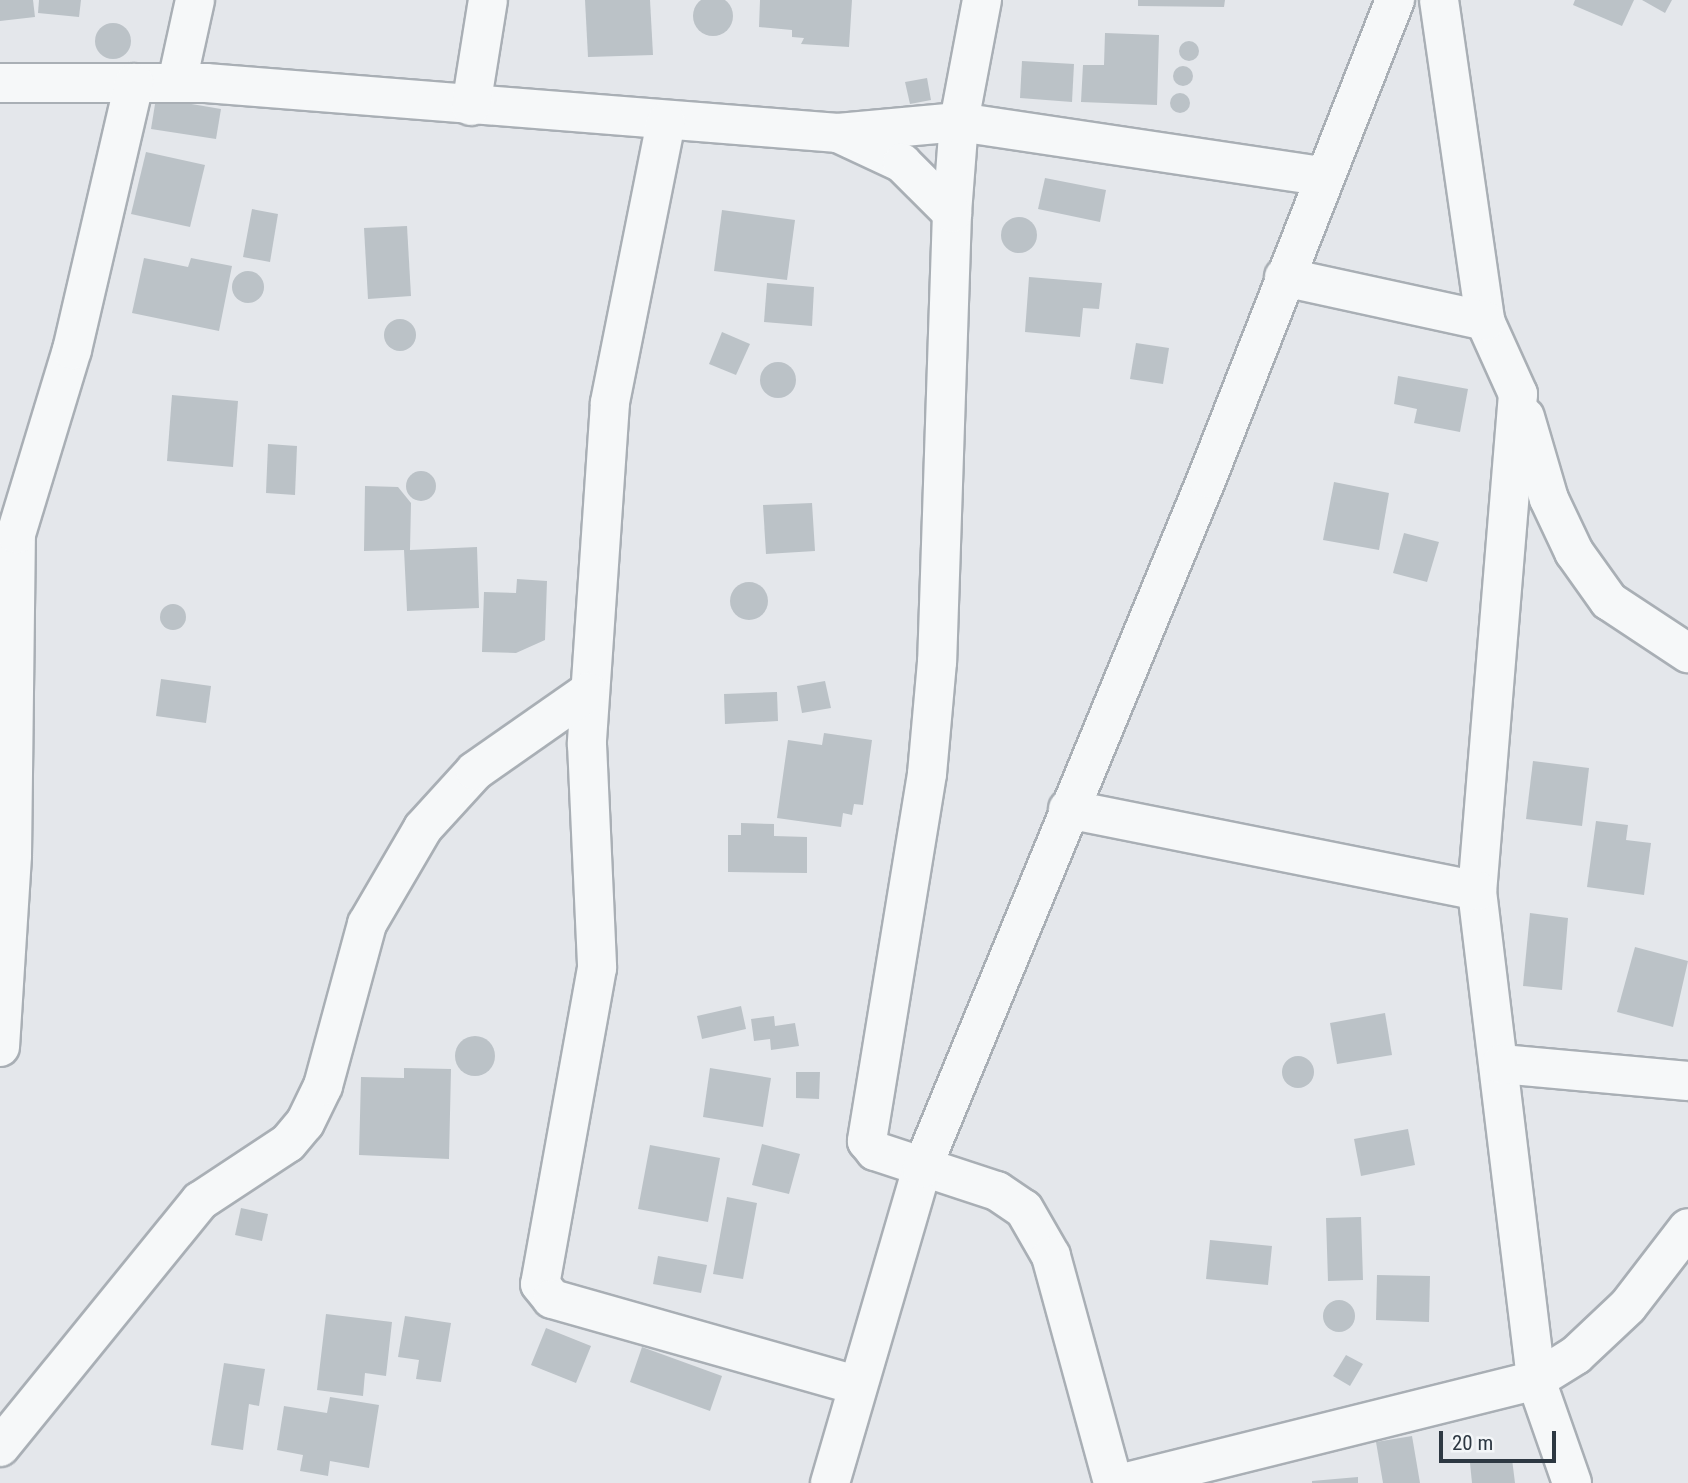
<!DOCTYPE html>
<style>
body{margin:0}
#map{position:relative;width:1688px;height:1483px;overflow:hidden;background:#e4e7eb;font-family:"Roboto Condensed",sans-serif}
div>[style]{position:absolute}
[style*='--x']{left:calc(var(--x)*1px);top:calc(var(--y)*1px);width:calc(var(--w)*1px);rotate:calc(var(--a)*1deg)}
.building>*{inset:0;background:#bbc2c7}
.round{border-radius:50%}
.roads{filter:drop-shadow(2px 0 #a9afb5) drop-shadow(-2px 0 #a9afb5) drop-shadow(0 2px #a9afb5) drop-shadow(0 -2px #a9afb5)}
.street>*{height:38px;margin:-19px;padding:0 19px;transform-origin:19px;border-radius:19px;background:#f6f8f9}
span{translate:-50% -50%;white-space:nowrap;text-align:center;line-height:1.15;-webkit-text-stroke:5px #f3f6f8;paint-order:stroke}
.scale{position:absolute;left:1439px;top:1431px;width:117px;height:32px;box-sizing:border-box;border:4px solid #2d3842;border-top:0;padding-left:9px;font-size:21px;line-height:24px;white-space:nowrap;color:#2d3842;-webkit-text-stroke:5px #f3f6f8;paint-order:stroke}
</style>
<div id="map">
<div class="building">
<div class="round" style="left:693px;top:-4px;width:40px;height:40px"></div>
<div style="clip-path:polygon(0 0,33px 0,35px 17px,0 21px)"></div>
<div style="clip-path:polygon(39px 0,81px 0,79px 17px,38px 13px)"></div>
<div style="clip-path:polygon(585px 0,650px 0,653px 55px,588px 57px)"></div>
<div style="clip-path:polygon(760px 0,852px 0,849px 47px,801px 44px,804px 38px,792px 37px,792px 30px,759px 27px)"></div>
<div style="clip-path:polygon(1138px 0,1225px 0,1224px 7px,1138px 6px)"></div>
<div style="clip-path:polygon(1575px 0,1634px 0,1622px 26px,1573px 5px)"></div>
<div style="clip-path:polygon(1642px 0,1672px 0,1665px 13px)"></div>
<div class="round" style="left:95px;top:23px;width:36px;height:36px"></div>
<div style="clip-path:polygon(1105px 33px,1159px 35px,1157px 105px,1081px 102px,1083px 65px,1104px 65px)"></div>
<div class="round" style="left:1179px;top:41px;width:20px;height:20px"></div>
<div style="clip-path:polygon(1022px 61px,1074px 64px,1072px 102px,1020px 98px)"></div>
<div class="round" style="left:1173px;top:66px;width:20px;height:20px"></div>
<div style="clip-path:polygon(927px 78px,931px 100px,910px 104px,905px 82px)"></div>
<div class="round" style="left:1170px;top:93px;width:20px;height:20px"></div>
<div style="clip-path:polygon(156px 98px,221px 109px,216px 139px,151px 129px)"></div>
<div style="clip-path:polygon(146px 152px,205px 165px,190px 227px,131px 214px)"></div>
<div style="clip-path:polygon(1045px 178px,1106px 190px,1100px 222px,1038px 209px)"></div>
<div style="clip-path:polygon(252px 209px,278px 214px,270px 262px,243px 257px)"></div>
<div style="clip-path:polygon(722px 210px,795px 220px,787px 280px,714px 271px)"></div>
<div class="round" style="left:1001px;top:217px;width:36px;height:36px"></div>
<div style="clip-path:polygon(407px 226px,411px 296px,368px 299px,364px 228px)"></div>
<div style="clip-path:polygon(144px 258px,188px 267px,191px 258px,232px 266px,219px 331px,132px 313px)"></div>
<div class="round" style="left:232px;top:271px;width:32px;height:32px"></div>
<div style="clip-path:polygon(1029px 277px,1102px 283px,1099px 309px,1083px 308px,1080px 337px,1025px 332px)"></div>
<div style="clip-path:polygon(767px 283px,814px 287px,812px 326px,764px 322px)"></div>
<div class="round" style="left:384px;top:319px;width:32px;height:32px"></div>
<div style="clip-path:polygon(722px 332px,750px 344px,736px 375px,709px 364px)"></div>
<div style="clip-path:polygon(1136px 343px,1169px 348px,1163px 384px,1130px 379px)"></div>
<div class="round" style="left:760px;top:362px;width:36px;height:36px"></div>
<div style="clip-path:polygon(1398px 376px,1468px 389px,1460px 432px,1414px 423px,1417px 409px,1394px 404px)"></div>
<div style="clip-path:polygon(172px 395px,238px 401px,233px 467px,167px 461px)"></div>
<div style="clip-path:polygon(268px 444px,297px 446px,295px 495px,266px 493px)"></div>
<div class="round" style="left:406px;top:471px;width:30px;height:30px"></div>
<div style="clip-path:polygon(1334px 482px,1389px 493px,1379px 550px,1323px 540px)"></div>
<div style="clip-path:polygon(365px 486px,398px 487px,411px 503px,410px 550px,477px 547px,479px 608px,407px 611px,404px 550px,364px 551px)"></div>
<div style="clip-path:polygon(812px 503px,815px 551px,766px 554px,763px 505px)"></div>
<div style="clip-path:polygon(1404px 533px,1439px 542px,1427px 582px,1393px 573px)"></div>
<div style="clip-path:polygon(517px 579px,547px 581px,545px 640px,516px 653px,482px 652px,484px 592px,516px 593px)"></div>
<div class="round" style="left:730px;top:582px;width:38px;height:38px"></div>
<div class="round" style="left:160px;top:604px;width:26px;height:26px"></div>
<div style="clip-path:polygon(161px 679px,211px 686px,206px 723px,156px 716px)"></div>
<div style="clip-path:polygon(825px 681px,831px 708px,802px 713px,797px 686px)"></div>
<div style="clip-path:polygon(777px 692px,778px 721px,725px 724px,724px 694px)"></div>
<div style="clip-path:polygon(824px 733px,872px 740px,863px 805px,854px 804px,852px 815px,843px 813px,841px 827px,777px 818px,788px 740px,822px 745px)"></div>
<div style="clip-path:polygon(1533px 761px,1589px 768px,1582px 826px,1526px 819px)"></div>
<div style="clip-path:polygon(1596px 821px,1628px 825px,1626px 840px,1651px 843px,1644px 895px,1587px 887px)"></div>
<div style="clip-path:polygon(741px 823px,774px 824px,774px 836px,807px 837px,807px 873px,728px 872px,728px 835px,741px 835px)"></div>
<div style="clip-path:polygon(1530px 913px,1568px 918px,1562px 990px,1523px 986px)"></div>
<div style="clip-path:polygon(1635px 947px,1688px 961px,1673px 1027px,1617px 1012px)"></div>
<div style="clip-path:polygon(741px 1006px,746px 1029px,702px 1039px,697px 1016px)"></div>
<div style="clip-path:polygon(1385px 1013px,1392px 1055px,1337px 1064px,1330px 1023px)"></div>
<div style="clip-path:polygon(774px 1016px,775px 1026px,795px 1023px,799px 1046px,771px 1050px,770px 1039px,754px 1041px,751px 1019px)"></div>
<div class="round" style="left:455px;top:1036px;width:40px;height:40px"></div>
<div class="round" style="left:1282px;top:1056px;width:32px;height:32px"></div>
<div style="clip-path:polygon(404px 1068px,451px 1069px,449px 1159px,359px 1155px,361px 1077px,404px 1078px)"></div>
<div style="clip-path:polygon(710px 1068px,771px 1078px,763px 1127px,703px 1117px)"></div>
<div style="clip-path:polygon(796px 1072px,820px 1072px,819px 1099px,796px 1098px)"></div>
<div style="clip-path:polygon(1408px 1129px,1415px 1165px,1361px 1176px,1354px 1139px)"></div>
<div style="clip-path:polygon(762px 1144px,800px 1154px,789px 1194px,752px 1185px)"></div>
<div style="clip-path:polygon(650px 1145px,720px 1158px,708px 1222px,638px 1209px)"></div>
<div style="clip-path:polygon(727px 1197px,757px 1203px,743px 1279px,713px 1274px)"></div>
<div style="clip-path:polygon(241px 1208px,268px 1214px,262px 1241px,235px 1235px)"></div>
<div style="clip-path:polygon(1361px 1217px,1363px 1280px,1328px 1281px,1326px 1218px)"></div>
<div style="clip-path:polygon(1210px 1240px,1272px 1246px,1268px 1285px,1206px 1279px)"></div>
<div style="clip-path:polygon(658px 1256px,707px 1265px,701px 1293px,653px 1284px)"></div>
<div style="clip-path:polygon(1377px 1275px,1430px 1276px,1429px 1322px,1376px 1320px)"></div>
<div class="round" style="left:1323px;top:1300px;width:32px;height:32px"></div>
<div style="clip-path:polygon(326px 1314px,392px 1322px,386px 1376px,365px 1373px,363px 1396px,317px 1390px)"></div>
<div style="clip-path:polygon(405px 1316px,451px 1323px,441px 1382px,416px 1379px,419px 1360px,398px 1357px)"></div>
<div style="clip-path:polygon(546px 1328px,591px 1346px,576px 1383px,531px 1365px)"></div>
<div style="clip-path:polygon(642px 1347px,722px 1376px,710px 1411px,630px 1382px)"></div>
<div style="clip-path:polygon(1346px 1355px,1363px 1364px,1350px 1386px,1333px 1376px)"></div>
<div style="clip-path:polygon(224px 1363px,265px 1369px,259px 1406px,249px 1404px,243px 1450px,211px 1445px)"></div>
<div style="clip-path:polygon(330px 1397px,379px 1405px,369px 1468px,330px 1461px,328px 1476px,300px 1471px,303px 1455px,277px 1450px,284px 1406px,327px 1413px)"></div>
<div style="clip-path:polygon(1412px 1436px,1420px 1483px,1383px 1483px,1376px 1442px)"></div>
<div style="clip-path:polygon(1512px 1459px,1515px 1483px,1472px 1483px,1470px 1463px)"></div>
<div style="clip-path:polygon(1358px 1477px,1358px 1483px,1312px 1483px,1312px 1481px)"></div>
</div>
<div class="roads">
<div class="street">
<div style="--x:982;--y:0;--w:124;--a:100.7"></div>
<div style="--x:959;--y:122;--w:91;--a:94.4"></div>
<div style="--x:952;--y:213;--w:449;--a:91.9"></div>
<div style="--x:937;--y:662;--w:112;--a:95.1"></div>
<div style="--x:927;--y:774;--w:372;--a:99.3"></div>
<div style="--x:867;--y:1141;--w:13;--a:51"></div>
<div style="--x:875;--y:1151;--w:128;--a:18.2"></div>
<div style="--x:997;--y:1191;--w:32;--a:34"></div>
<div style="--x:1024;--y:1209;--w:54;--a:60.1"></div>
<div style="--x:1051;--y:1256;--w:235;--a:74.7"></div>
<div style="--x:1439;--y:0;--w:324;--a:81.8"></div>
<div style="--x:1485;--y:321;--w:80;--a:65.7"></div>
<div style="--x:1518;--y:394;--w:499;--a:94.7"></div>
<div style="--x:1477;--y:891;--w:493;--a:83.1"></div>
<div style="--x:1536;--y:1380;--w:109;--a:70.7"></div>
<div style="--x:177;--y:82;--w:84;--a:-77.6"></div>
<div style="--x:0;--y:83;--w:206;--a:0"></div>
<div style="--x:206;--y:83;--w:634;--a:4.52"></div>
<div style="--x:838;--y:133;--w:121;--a:-5.2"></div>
<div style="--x:959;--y:122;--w:370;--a:8.5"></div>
<div style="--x:471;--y:106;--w:107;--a:-80.9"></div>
<div style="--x:666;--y:122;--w:287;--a:101.3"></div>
<div style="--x:610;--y:403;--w:342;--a:93.9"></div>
<div style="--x:587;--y:744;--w:224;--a:87.4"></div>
<div style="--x:597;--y:968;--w:321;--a:100.2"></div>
<div style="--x:540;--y:1284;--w:19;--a:51"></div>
<div style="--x:552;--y:1299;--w:316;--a:15.8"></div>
<div style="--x:838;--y:133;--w:71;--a:25.1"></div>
<div style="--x:902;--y:163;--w:71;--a:45"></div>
<div style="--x:1284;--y:277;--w:206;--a:12.3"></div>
<div style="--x:1525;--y:417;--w:85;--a:73.7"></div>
<div style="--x:1549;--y:499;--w:59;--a:64.7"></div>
<div style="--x:1574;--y:552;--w:60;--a:54.5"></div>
<div style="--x:1609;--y:601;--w:95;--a:33.4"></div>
<div style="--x:1068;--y:809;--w:417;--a:11.3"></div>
<div style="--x:0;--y:1047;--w:192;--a:-86.4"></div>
<div style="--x:12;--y:855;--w:321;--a:-89.3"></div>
<div style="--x:16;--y:534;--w:192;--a:-73.1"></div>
<div style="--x:72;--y:350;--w:274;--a:-76.9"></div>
<div style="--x:1501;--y:1064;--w:188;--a:5.2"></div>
<div style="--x:0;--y:1447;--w:317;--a:-50.9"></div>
<div style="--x:200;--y:1201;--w:105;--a:-33.4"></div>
<div style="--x:288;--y:1143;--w:26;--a:-50"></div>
<div style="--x:305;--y:1123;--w:41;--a:-64.1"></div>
<div style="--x:323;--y:1086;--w:168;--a:-74.8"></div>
<div style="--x:367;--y:924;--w:111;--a:-59.7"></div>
<div style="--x:423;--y:828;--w:77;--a:-47.6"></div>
<div style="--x:475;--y:771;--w:138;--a:-35"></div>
<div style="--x:830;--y:1483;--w:328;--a:-73.7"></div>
<div style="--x:922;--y:1168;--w:747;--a:-67.56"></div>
<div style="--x:1207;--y:478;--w:514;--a:-68.53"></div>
<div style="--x:1123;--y:1483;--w:426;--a:-14"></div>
<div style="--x:1536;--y:1380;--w:47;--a:-32"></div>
<div style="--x:1576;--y:1355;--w:71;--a:-43.3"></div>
<div style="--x:1628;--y:1306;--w:98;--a:-52.4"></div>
</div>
</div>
<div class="scale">20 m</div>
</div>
